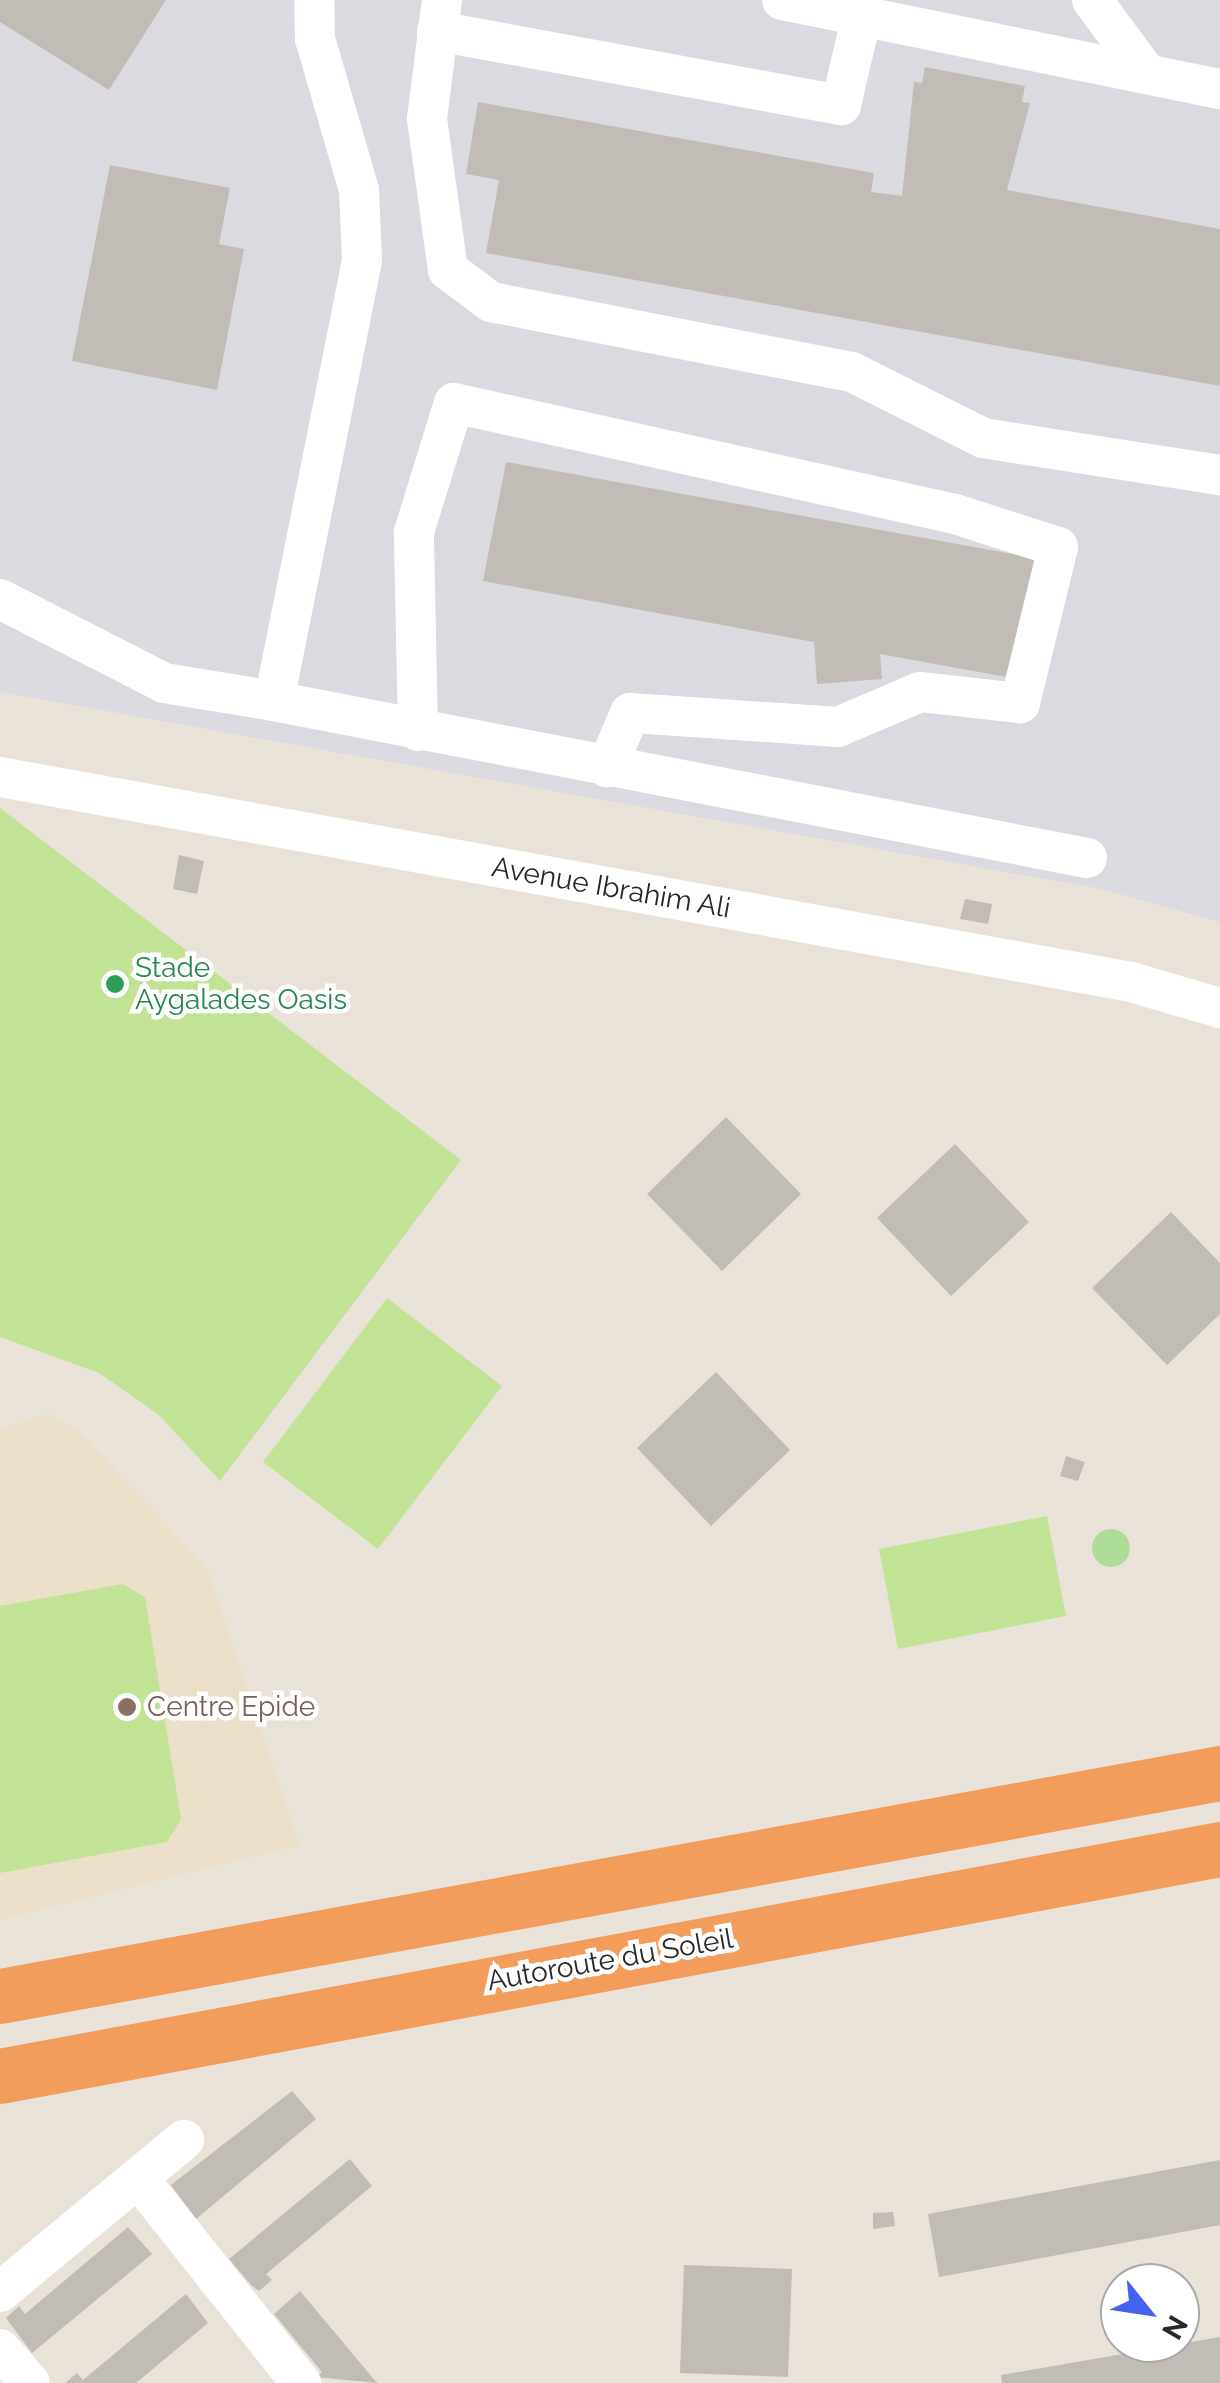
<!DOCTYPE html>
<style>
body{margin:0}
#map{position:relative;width:1220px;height:2383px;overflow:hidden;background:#e9e2d9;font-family:Raleway,sans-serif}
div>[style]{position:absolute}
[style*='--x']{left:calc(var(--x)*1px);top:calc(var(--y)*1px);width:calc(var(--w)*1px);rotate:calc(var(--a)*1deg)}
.industrial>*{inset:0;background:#dcdae1}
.education>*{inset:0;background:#eadfc9}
.green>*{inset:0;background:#b0dc99}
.round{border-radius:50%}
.pitch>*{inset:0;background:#c2e395}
.building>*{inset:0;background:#c1bcb6}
.minor>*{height:40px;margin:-20px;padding:0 20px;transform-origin:20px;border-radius:20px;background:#fff}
.highway>*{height:55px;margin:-27.5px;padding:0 27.5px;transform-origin:27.5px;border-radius:27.5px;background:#f29d5b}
.dots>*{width:28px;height:28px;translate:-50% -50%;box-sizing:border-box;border:5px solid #fff;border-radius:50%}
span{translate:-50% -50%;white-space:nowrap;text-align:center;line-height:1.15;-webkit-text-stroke:9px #fff;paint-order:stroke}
.street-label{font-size:28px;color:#272727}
.leisure-label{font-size:28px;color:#27864d}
.left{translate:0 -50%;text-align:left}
.education-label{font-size:28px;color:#785e54}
.north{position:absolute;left:1100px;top:2263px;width:100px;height:100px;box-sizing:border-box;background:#fff;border:2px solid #a9a9a9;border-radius:50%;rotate:120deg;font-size:28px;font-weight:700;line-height:40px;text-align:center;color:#272727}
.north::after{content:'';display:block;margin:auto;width:35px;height:45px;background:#4363ec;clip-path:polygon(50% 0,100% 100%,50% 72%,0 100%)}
</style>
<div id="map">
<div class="industrial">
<div style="clip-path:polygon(0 0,1220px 0,1220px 922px,1101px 889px,0 692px)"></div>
</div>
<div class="education">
<div style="clip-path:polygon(49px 1413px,81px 1432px,208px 1569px,300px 1845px,0 1920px,0 1429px)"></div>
</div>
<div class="green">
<div class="round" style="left:1092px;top:1529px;width:38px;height:38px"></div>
</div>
<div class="pitch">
<div style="clip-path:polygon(0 808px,461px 1160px,220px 1481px,159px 1415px,99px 1373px,0 1337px)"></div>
<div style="clip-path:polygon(387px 1298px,502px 1386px,378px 1549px,263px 1462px)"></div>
<div style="clip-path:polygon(1047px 1516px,1066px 1616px,898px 1649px,879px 1549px)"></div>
<div style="clip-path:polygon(123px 1584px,145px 1597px,181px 1819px,167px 1842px,0 1873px,0 1606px)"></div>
</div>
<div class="building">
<div style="clip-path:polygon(0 0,166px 0,109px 90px,0 22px)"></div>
<div style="clip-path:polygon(925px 67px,1025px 86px,1022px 102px,1030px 103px,1007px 190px,1220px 229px,1220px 386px,486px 253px,499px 180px,466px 174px,478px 102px,874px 173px,871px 192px,902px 196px,914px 82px,922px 83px)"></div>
<div style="clip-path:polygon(110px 165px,230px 188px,219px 244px,244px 249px,217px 390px,72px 361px)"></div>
<div style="clip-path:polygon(506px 462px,1035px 558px,1012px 678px,880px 654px,882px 679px,817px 684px,814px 642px,483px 581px)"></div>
<div style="clip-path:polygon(179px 855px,204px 861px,197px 894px,173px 889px)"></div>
<div style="clip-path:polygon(965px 899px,992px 904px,988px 924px,960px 919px)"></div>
<div style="clip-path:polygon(726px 1117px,801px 1194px,722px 1271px,647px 1194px)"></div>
<div style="clip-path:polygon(955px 1144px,1029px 1222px,951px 1296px,877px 1218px)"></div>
<div style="clip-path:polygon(1171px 1212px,1220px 1263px,1220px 1314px,1167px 1365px,1092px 1288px)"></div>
<div style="clip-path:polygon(716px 1372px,790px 1450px,711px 1526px,637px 1448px)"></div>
<div style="clip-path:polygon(1066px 1456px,1085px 1462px,1078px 1481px,1060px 1476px)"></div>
<div style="clip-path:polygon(292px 2091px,316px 2119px,196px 2219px,171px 2185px)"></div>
<div style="clip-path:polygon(350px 2159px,372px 2186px,266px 2274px,272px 2280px,259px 2291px,252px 2286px,229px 2259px)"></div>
<div style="clip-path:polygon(1220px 2160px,1220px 2225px,939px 2277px,928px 2214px)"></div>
<div style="clip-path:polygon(893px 2212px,895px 2226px,873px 2229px,873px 2213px)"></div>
<div style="clip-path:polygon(128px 2227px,152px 2254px,32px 2353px,6px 2318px,19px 2306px,25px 2314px)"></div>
<div style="clip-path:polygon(684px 2265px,792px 2269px,788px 2377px,680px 2373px)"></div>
<div style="clip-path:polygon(300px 2291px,377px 2383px,315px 2377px,322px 2372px,274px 2314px)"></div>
<div style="clip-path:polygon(186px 2294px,208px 2323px,136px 2383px,65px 2383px,77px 2373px,83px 2380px)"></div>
<div style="clip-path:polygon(1220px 2337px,1220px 2383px,1002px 2383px,1001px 2375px)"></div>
</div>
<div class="minor">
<div style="--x:442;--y:0;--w:120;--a:97.2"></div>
<div style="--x:427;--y:119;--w:152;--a:82.1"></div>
<div style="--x:448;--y:270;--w:54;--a:36.7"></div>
<div style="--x:491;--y:302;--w:368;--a:11"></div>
<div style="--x:852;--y:372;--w:147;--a:26.7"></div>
<div style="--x:983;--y:438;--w:240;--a:8.9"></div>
<div style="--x:782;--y:0;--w:447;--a:11.5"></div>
<div style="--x:1092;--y:0;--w:92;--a:53.4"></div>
<div style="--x:437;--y:31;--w:411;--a:10.4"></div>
<div style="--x:841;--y:105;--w:92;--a:-76.9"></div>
<div style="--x:0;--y:599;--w:184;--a:27.1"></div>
<div style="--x:164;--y:683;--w:111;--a:9.3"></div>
<div style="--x:274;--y:701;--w:449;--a:-78.7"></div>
<div style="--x:362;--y:261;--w:71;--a:-92.4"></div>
<div style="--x:359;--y:190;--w:157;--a:-106.2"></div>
<div style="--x:315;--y:39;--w:39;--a:-91"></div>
<div style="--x:274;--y:701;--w:828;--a:10.93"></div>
<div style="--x:418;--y:731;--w:199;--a:-91.2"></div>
<div style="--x:414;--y:532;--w:135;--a:-72.8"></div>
<div style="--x:454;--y:403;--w:513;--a:12.49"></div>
<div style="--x:955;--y:514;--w:108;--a:17.8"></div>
<div style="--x:1058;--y:547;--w:161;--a:103.7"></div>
<div style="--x:1020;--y:703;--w:101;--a:-173.7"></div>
<div style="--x:920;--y:692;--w:89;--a:156.9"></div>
<div style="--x:838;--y:727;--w:208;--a:-176.1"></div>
<div style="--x:630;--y:713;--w:59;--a:113.1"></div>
<div style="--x:0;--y:777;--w:1149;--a:10.27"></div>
<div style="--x:1131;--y:982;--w:93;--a:16.3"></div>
<div style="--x:138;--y:2178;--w:262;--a:51.5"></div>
<div style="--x:0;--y:2292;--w:239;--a:-39.6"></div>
<div style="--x:0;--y:2349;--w:45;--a:48.6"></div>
</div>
<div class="highway">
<div style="--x:0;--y:1996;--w:1240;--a:-10.36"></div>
<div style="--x:0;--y:2076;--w:1241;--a:-10.54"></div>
</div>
<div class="dots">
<div style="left:115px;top:984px;background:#2e9e5b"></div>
<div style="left:127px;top:1707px;background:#8d6e63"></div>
</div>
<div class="street-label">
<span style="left:611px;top:888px;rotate:10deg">Avenue Ibrahim Ali</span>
<span style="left:610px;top:1960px;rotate:-10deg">Autoroute du Soleil</span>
</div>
<div class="leisure-label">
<span class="left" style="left:135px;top:984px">Stade<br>Aygalades Oasis</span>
</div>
<div class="education-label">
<span class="left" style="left:147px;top:1707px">Centre Epide</span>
</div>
<div class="north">N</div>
</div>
